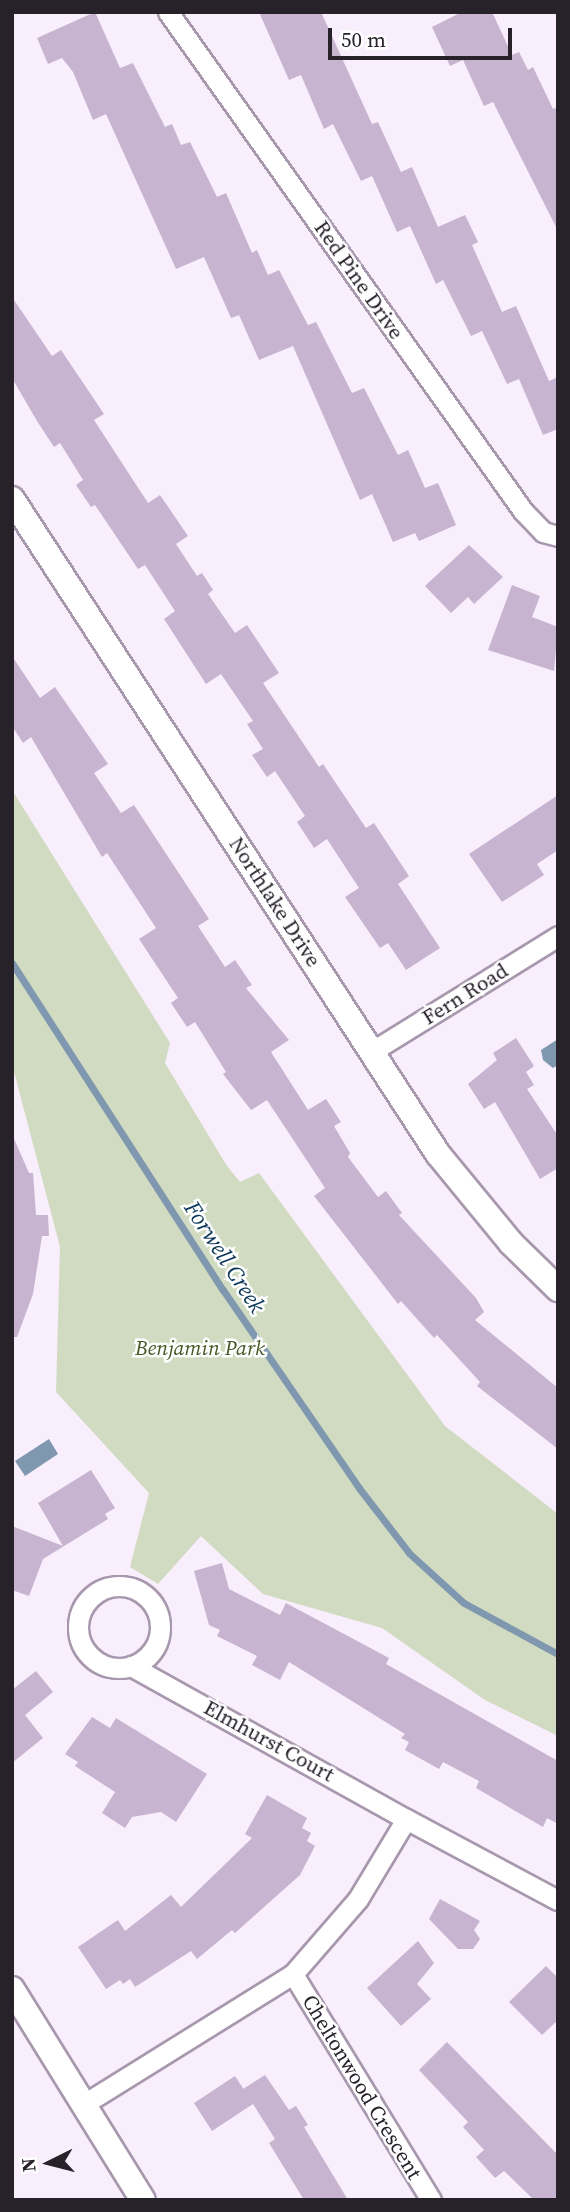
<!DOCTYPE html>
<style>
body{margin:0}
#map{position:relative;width:570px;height:2212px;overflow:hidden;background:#f8eefc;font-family:"Source Serif 4",serif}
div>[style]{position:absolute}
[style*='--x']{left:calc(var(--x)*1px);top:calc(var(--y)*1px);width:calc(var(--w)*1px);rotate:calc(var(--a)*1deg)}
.green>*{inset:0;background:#d1dbc1}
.water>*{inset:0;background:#7f98b0}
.stream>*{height:7px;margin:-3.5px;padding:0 3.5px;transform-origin:3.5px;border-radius:3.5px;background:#7f98b0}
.building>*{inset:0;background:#c7b4d1}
.roads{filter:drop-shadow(2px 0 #a898ae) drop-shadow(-2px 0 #a898ae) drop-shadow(0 2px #a898ae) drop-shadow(0 -2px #a898ae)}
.minor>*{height:19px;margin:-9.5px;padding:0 9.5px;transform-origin:9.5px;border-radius:9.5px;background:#fff}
.minor>.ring{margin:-9.5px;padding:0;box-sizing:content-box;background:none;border:19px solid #fff;border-radius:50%}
.tertiary>*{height:24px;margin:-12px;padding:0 12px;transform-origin:12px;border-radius:12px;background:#fff}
span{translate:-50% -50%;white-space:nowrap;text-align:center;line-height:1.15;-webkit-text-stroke:5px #fff;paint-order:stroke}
.street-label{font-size:21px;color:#27212a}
.park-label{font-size:21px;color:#475725;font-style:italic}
.water-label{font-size:23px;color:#0d385a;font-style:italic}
.frame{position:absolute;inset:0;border:14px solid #27212a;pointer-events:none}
.north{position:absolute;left:14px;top:2128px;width:70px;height:70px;-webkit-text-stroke:5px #fff;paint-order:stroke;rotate:264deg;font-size:19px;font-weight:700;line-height:28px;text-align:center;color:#27212a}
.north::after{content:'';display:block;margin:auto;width:24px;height:32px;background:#27212a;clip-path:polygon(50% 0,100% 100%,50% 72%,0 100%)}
.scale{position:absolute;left:328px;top:28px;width:184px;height:32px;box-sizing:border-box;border:4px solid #27212a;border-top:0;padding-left:9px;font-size:21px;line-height:24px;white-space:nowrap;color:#27212a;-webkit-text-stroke:5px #fff;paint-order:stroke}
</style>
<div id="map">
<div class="green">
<div style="clip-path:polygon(12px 790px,170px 1043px,165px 1063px,227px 1166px,240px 1182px,259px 1173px,445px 1426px,558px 1514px,558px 1736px,485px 1700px,382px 1628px,263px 1594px,201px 1536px,158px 1584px,130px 1567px,149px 1493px,56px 1392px,60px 1247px,12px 1064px)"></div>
</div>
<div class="water">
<div style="clip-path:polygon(558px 1039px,558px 1065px,553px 1068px,543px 1060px,541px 1050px)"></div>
<div style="clip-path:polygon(49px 1439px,58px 1454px,25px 1476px,15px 1461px)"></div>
</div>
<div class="stream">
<div style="--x:12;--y:963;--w:389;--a:57.2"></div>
<div style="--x:223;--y:1290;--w:240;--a:55.5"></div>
<div style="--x:359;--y:1488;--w:82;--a:52.4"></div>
<div style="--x:409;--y:1553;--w:74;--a:42.3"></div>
<div style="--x:464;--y:1603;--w:107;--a:28.5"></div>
</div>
<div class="building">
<div style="clip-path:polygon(95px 12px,120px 68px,133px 63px,165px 127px,172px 124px,181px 145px,190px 142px,217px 197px,226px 193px,252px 253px,257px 250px,268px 275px,279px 270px,308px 325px,316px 322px,352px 393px,364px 388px,398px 455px,408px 450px,425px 488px,438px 483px,456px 525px,419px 541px,415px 533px,393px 542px,372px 494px,360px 500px,293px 346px,259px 360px,239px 315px,231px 318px,204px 257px,176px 269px,106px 114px,93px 120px,73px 72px,62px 58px,48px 64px,37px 38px)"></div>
<div style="clip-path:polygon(259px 12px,321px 12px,372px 124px,378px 122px,401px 172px,412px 167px,438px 227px,465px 215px,478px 242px,472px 245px,502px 312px,516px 306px,549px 381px,558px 377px,558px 429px,543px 435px,519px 379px,507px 384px,482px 331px,471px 336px,443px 280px,436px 284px,410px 226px,397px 232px,372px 176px,361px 181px,333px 124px,324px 129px,301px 75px,289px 80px)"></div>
<div style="clip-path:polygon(462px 12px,492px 12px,512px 55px,519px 52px,528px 70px,533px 67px,553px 109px,558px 107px,558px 231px,493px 102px,484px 106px,463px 60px,450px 66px,432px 27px)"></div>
<div style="clip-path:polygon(12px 297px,52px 356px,61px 350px,104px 414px,94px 420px,148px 503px,160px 495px,188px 536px,176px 544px,197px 576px,202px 573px,213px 590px,208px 594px,235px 633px,247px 625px,279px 673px,263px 683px,319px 767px,323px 764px,366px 828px,374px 823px,409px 876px,398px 884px,440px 948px,406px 970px,388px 943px,380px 948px,345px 897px,359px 888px,327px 839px,314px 848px,297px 822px,305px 816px,275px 771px,267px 777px,252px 755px,263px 749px,247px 724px,253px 721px,221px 674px,206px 684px,164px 619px,175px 611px,145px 565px,138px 569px,95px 505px,91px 507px,76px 485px,83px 480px,60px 443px,54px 447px,37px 421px,12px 378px)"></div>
<div style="clip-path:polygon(469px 545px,503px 577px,474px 604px,468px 597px,451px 613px,425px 586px)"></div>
<div style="clip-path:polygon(512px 585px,540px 596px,532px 617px,558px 627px,554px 671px,488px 650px)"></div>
<div style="clip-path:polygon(12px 656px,40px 698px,55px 687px,108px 764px,94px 773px,121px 813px,134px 805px,209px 919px,198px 926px,225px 967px,235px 960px,252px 985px,246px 988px,289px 1040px,271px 1052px,308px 1110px,326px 1099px,341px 1122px,334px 1126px,350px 1153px,348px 1157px,378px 1197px,386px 1191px,402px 1213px,399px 1215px,476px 1298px,484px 1312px,475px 1320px,558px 1388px,558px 1449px,477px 1386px,480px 1382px,437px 1335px,434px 1338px,401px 1301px,398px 1304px,314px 1196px,325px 1188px,267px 1100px,251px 1110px,223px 1074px,226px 1072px,195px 1022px,187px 1027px,171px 1003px,178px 998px,139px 939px,156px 928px,107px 853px,102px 857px,31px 737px,23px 743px,12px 726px)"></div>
<div style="clip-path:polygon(558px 795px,558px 850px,537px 864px,544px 875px,502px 902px,469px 854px)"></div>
<div style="clip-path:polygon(516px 1038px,534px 1066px,526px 1072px,534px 1085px,527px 1089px,558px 1136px,558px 1168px,540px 1179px,495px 1102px,484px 1109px,468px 1084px,497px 1060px,493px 1053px)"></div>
<div style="clip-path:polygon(12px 1134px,29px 1173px,33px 1173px,36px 1215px,48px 1215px,49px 1236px,42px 1236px,33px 1294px,17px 1337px,12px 1337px)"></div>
<div style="clip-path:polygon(91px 1470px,115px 1508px,105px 1514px,108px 1519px,43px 1559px,29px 1596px,12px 1590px,12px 1526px,63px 1546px,38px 1503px)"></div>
<div style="clip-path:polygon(222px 1563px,229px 1589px,280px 1615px,286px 1603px,389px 1658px,386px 1664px,558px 1761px,558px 1824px,547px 1818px,543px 1827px,476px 1788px,479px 1781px,443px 1762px,439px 1769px,405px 1750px,409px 1742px,401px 1738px,405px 1734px,289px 1662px,280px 1680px,252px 1665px,257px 1656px,217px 1636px,220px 1630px,209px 1625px,194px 1571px)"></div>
<div style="clip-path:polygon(36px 1671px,53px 1692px,25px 1715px,43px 1738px,12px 1763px,12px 1690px)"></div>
<div style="clip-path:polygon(92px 1717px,110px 1728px,116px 1718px,207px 1774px,176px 1822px,161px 1812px,132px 1817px,125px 1828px,102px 1813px,115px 1792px,75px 1766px,78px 1762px,65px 1754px)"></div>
<div style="clip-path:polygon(267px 1795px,307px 1818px,302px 1828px,311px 1833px,307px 1841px,315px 1846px,300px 1875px,235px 1933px,232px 1930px,197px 1959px,191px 1951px,135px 1987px,130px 1979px,123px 1984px,120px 1980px,106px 1989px,78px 1947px,118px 1920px,125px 1931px,171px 1895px,181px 1907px,252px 1838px,245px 1834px)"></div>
<div style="clip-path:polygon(440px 1899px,480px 1921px,474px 1930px,480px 1939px,473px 1949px,458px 1949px,429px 1919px)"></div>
<div style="clip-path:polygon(418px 1941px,434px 1963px,417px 1984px,431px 1999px,401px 2026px,367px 1988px)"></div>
<div style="clip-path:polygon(546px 1966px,558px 1978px,558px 2020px,542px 2035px,509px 2002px)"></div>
<div style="clip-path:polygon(447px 2042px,558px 2155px,558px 2200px,534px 2200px,504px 2171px,495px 2178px,476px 2157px,484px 2150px,463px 2127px,468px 2122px,419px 2070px)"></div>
<div style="clip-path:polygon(265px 2075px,289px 2110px,296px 2106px,308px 2125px,304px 2127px,348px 2200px,304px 2200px,269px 2143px,275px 2139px,253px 2104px,212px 2131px,194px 2103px,235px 2076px,246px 2093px,243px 2089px)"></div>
</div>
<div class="roads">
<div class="minor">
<div style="--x:168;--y:12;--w:612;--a:54.57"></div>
<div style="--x:523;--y:511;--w:29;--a:46"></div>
<div style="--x:543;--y:532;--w:16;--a:15"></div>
<div style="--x:371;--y:1052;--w:220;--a:-31.8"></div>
<div class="ring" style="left:78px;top:1586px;width:63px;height:63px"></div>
<div style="--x:131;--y:1666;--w:315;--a:29.1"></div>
<div style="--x:293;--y:1974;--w:265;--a:58.6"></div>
<div style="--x:84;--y:2104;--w:246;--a:-31.9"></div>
<div style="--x:293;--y:1974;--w:99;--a:-49.1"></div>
<div style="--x:358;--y:1899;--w:93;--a:-59"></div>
<div style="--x:406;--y:1819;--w:172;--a:28.1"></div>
</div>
<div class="tertiary">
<div style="--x:12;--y:499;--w:781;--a:56.96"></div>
<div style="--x:438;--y:1154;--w:115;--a:50.6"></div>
<div style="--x:511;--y:1243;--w:66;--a:44.4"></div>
<div style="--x:12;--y:1989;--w:248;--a:58.2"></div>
</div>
</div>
<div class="street-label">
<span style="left:359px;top:280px;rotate:55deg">Red Pine Drive</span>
<span style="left:275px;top:902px;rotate:57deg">Northlake Drive</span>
<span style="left:465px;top:994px;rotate:-32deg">Fern Road</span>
<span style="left:269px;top:1741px;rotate:29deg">Elmhurst Court</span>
<span style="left:362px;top:2087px;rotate:59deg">Cheltonwood Crescent</span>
</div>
<div class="park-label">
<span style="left:200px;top:1348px">Benjamin Park</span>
</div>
<div class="water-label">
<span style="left:225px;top:1257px;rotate:57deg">Forwell Creek</span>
</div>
<div class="frame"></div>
<div class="north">N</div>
<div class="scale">50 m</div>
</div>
